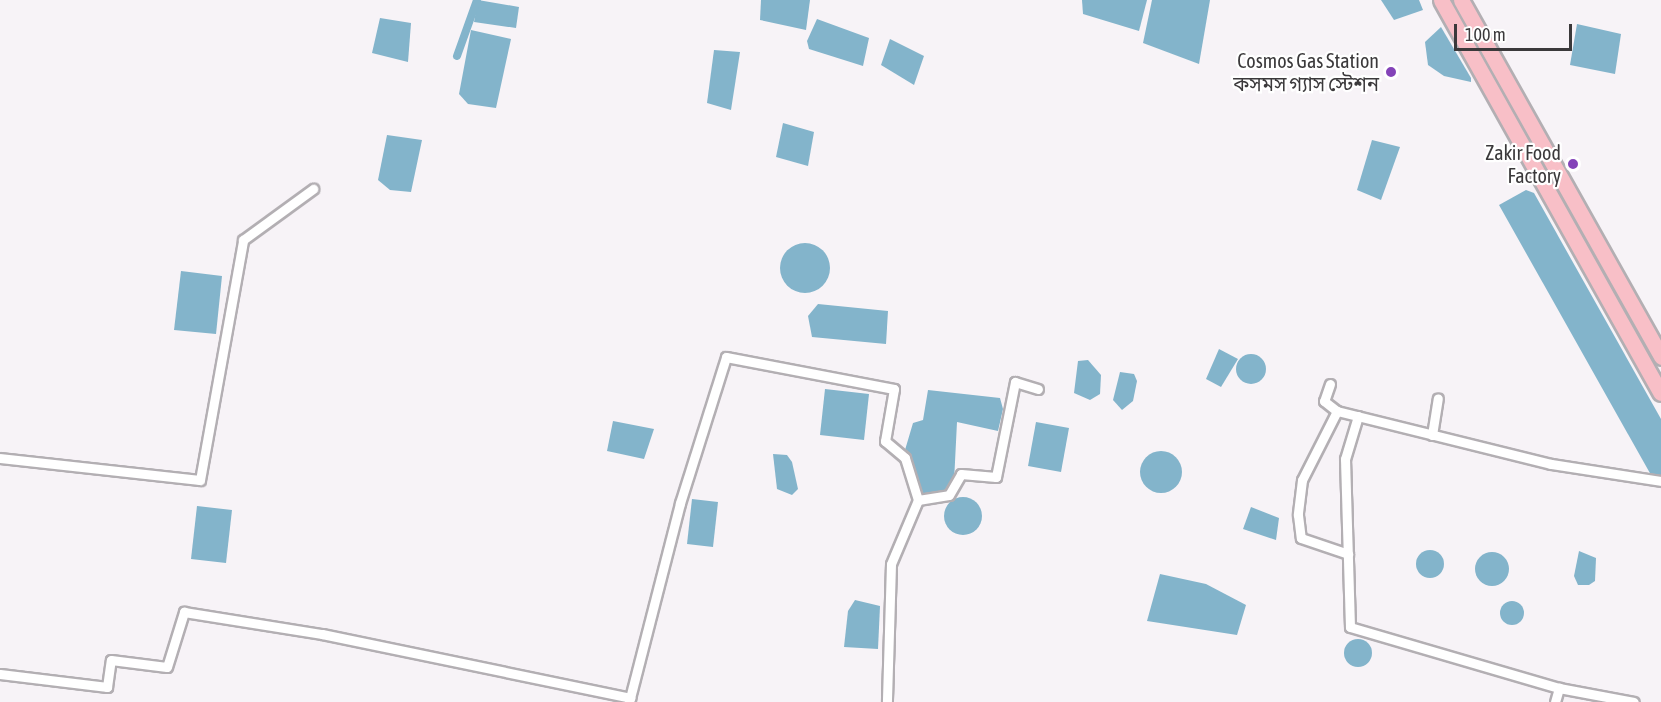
<!DOCTYPE html>
<meta charset="utf-8">
<style>
body{margin:0}
#map{position:relative;width:1661px;height:702px;overflow:hidden;background:#f7f3f7;font-family:"Asap Condensed","Noto Sans Bengali",sans-serif}
div>[style]{position:absolute}
[style*='--x']{left:calc(var(--x)*1px);top:calc(var(--y)*1px);width:calc(var(--w)*1px);rotate:calc(var(--a)*1deg)}
.water>*{inset:0;background:#83b4cb}
.round{border-radius:50%}
.canal>*{height:8px;margin:-4px;padding:0 4px;transform-origin:4px;border-radius:4px;background:#83b4cb}
.roads{filter:drop-shadow(2px 0 #b3afb3) drop-shadow(-2px 0 #b3afb3) drop-shadow(0 2px #b3afb3) drop-shadow(0 -2px #b3afb3)}
.minor>*{height:9px;margin:-4.5px;padding:0 4.5px;transform-origin:4.5px;border-radius:4.5px;background:#fff}
.trunk>*{height:15px;margin:-7.5px;padding:0 7.5px;transform-origin:7.5px;border-radius:7.5px;background:#f8bfc7}
.dots>*{width:16px;height:16px;translate:-50% -50%;box-sizing:border-box;border:3px solid #fff;border-radius:50%}
span{translate:-50% -50%;white-space:nowrap;text-align:center;line-height:1.15;-webkit-text-stroke:4.5px #fff;paint-order:stroke}
.poi-label{font-size:20px;color:#3b393b}
.right{translate:-100% -50%;text-align:right}
.scale{position:absolute;left:1454px;top:24px;width:118px;height:27px;box-sizing:border-box;border:3px solid #3b393b;border-top:0;padding-left:8px;font-size:18px;line-height:21px;white-space:nowrap;color:#3b393b;-webkit-text-stroke:4px #fff;paint-order:stroke}
</style>
<div id="map">
<div class="water">
<div style="clip-path:polygon(478px 0,519px 7px,516px 28px,474px 22px)"></div>
<div style="clip-path:polygon(761px 0,810px 0,806px 30px,760px 20px)"></div>
<div style="clip-path:polygon(1082px 0,1147px 0,1139px 31px,1083px 14px)"></div>
<div style="clip-path:polygon(1152px 0,1210px 0,1199px 64px,1143px 43px)"></div>
<div style="clip-path:polygon(1381px 0,1419px 0,1423px 10px,1394px 20px)"></div>
<div style="clip-path:polygon(380px 18px,411px 23px,408px 62px,372px 53px)"></div>
<div style="clip-path:polygon(817px 19px,869px 38px,863px 66px,809px 49px,807px 41px)"></div>
<div style="clip-path:polygon(1577px 24px,1621px 34px,1615px 74px,1570px 65px)"></div>
<div style="clip-path:polygon(1441px 27px,1471px 78px,1471px 82px,1444px 76px,1428px 65px,1425px 42px)"></div>
<div style="clip-path:polygon(471px 30px,511px 39px,496px 108px,468px 104px,459px 94px)"></div>
<div style="clip-path:polygon(890px 39px,924px 56px,914px 85px,881px 65px)"></div>
<div style="clip-path:polygon(714px 50px,740px 52px,731px 110px,707px 103px)"></div>
<div style="clip-path:polygon(783px 123px,814px 132px,808px 166px,776px 157px)"></div>
<div style="clip-path:polygon(387px 135px,422px 140px,411px 192px,390px 190px,378px 180px)"></div>
<div style="clip-path:polygon(1372px 140px,1400px 147px,1381px 200px,1357px 190px)"></div>
<div style="clip-path:polygon(1526px 190px,1534px 193px,1661px 419px,1661px 477px,1651px 475px,1499px 205px)"></div>
<div class="round" style="left:780px;top:243px;width:50px;height:50px"></div>
<div style="clip-path:polygon(181px 271px,222px 276px,216px 334px,174px 330px)"></div>
<div style="clip-path:polygon(818px 304px,888px 311px,886px 344px,812px 337px,808px 316px)"></div>
<div style="clip-path:polygon(1219px 349px,1238px 359px,1221px 387px,1206px 379px)"></div>
<div class="round" style="left:1236px;top:354px;width:30px;height:30px"></div>
<div style="clip-path:polygon(1088px 360px,1101px 375px,1100px 394px,1090px 400px,1074px 393px,1078px 361px)"></div>
<div style="clip-path:polygon(1120px 372px,1134px 374px,1137px 381px,1133px 401px,1122px 410px,1113px 400px)"></div>
<div style="clip-path:polygon(825px 389px,869px 394px,864px 440px,820px 435px)"></div>
<div style="clip-path:polygon(928px 390px,1000px 398px,1003px 409px,998px 431px,957px 422px,954px 482px,944px 492px,920px 495px,905px 450px,913px 423px,923px 420px)"></div>
<div style="clip-path:polygon(613px 421px,654px 429px,644px 459px,607px 451px)"></div>
<div style="clip-path:polygon(1036px 422px,1069px 428px,1061px 472px,1028px 466px)"></div>
<div class="round" style="left:1140px;top:451px;width:42px;height:42px"></div>
<div style="clip-path:polygon(773px 454px,787px 455px,792px 462px,798px 489px,792px 495px,777px 489px)"></div>
<div class="round" style="left:944px;top:497px;width:38px;height:38px"></div>
<div style="clip-path:polygon(692px 499px,718px 502px,713px 547px,687px 544px)"></div>
<div style="clip-path:polygon(197px 506px,232px 510px,226px 563px,191px 559px)"></div>
<div style="clip-path:polygon(1251px 507px,1279px 518px,1276px 540px,1243px 529px)"></div>
<div class="round" style="left:1416px;top:550px;width:28px;height:28px"></div>
<div style="clip-path:polygon(1579px 551px,1596px 558px,1595px 581px,1589px 585px,1578px 585px,1574px 576px)"></div>
<div class="round" style="left:1475px;top:552px;width:34px;height:34px"></div>
<div style="clip-path:polygon(1160px 574px,1206px 584px,1246px 605px,1237px 635px,1147px 621px)"></div>
<div style="clip-path:polygon(855px 600px,880px 606px,878px 649px,844px 647px,848px 611px)"></div>
<div class="round" style="left:1500px;top:601px;width:24px;height:24px"></div>
<div class="round" style="left:1344px;top:639px;width:28px;height:28px"></div>
</div>
<div class="canal">
<div style="--x:457;--y:56;--w:59;--a:-70.3"></div>
</div>
<div class="roads">
<div class="minor">
<div style="--x:1330;--y:384;--w:18;--a:109"></div>
<div style="--x:1324;--y:401;--w:16;--a:38"></div>
<div style="--x:1337;--y:411;--w:220;--a:13.9"></div>
<div style="--x:1551;--y:464;--w:111;--a:8.8"></div>
<div style="--x:1337;--y:411;--w:77;--a:116.9"></div>
<div style="--x:1302;--y:480;--w:35;--a:97"></div>
<div style="--x:1298;--y:515;--w:23;--a:83"></div>
<div style="--x:1301;--y:538;--w:50;--a:18.8"></div>
<div style="--x:1358;--y:416;--w:45;--a:106.8"></div>
<div style="--x:1345;--y:459;--w:168;--a:88.3"></div>
<div style="--x:1350;--y:627;--w:218;--a:16.3"></div>
<div style="--x:1432;--y:435;--w:37;--a:-81"></div>
<div style="--x:0;--y:458;--w:201;--a:6.3"></div>
<div style="--x:200;--y:480;--w:244;--a:-79.8"></div>
<div style="--x:243;--y:240;--w:87;--a:-36.1"></div>
<div style="--x:918;--y:500;--w:31;--a:-9"></div>
<div style="--x:949;--y:495;--w:24;--a:-60"></div>
<div style="--x:961;--y:474;--w:35;--a:5"></div>
<div style="--x:996;--y:477;--w:97;--a:-78.7"></div>
<div style="--x:1015;--y:382;--w:24;--a:17"></div>
<div style="--x:0;--y:674;--w:108;--a:6.9"></div>
<div style="--x:107;--y:687;--w:27;--a:-82"></div>
<div style="--x:111;--y:660;--w:56;--a:7.1"></div>
<div style="--x:167;--y:667;--w:58;--a:-72.8"></div>
<div style="--x:184;--y:612;--w:140;--a:9.1"></div>
<div style="--x:322;--y:634;--w:315;--a:11.7"></div>
<div style="--x:629;--y:702;--w:205;--a:-75.6"></div>
<div style="--x:680;--y:503;--w:153;--a:-72.5"></div>
<div style="--x:726;--y:357;--w:171;--a:10.8"></div>
<div style="--x:894;--y:389;--w:53;--a:99.8"></div>
<div style="--x:885;--y:441;--w:26;--a:40"></div>
<div style="--x:905;--y:458;--w:44;--a:72.8"></div>
<div style="--x:918;--y:500;--w:69;--a:112.9"></div>
<div style="--x:891;--y:564;--w:138;--a:91.7"></div>
<div style="--x:1555;--y:702;--w:15;--a:-74"></div>
<div style="--x:1559;--y:688;--w:76;--a:10.6"></div>
</div>
<div class="trunk">
<div style="--x:1441;--y:0;--w:450;--a:60.8"></div>
<div style="--x:1461;--y:0;--w:409;--a:60.7"></div>
</div>
</div>
<div class="dots">
<div style="left:1391px;top:72px;background:#8443b8"></div>
<div style="left:1573px;top:164px;background:#8443b8"></div>
</div>
<div class="poi-label">
<span class="right" style="left:1379px;top:72px">Cosmos Gas Station<br>কসমস গ্যাস স্টেশন</span>
<span class="right" style="left:1561px;top:164px">Zakir Food<br>Factory</span>
</div>
<div class="scale">100 m</div>
</div>
